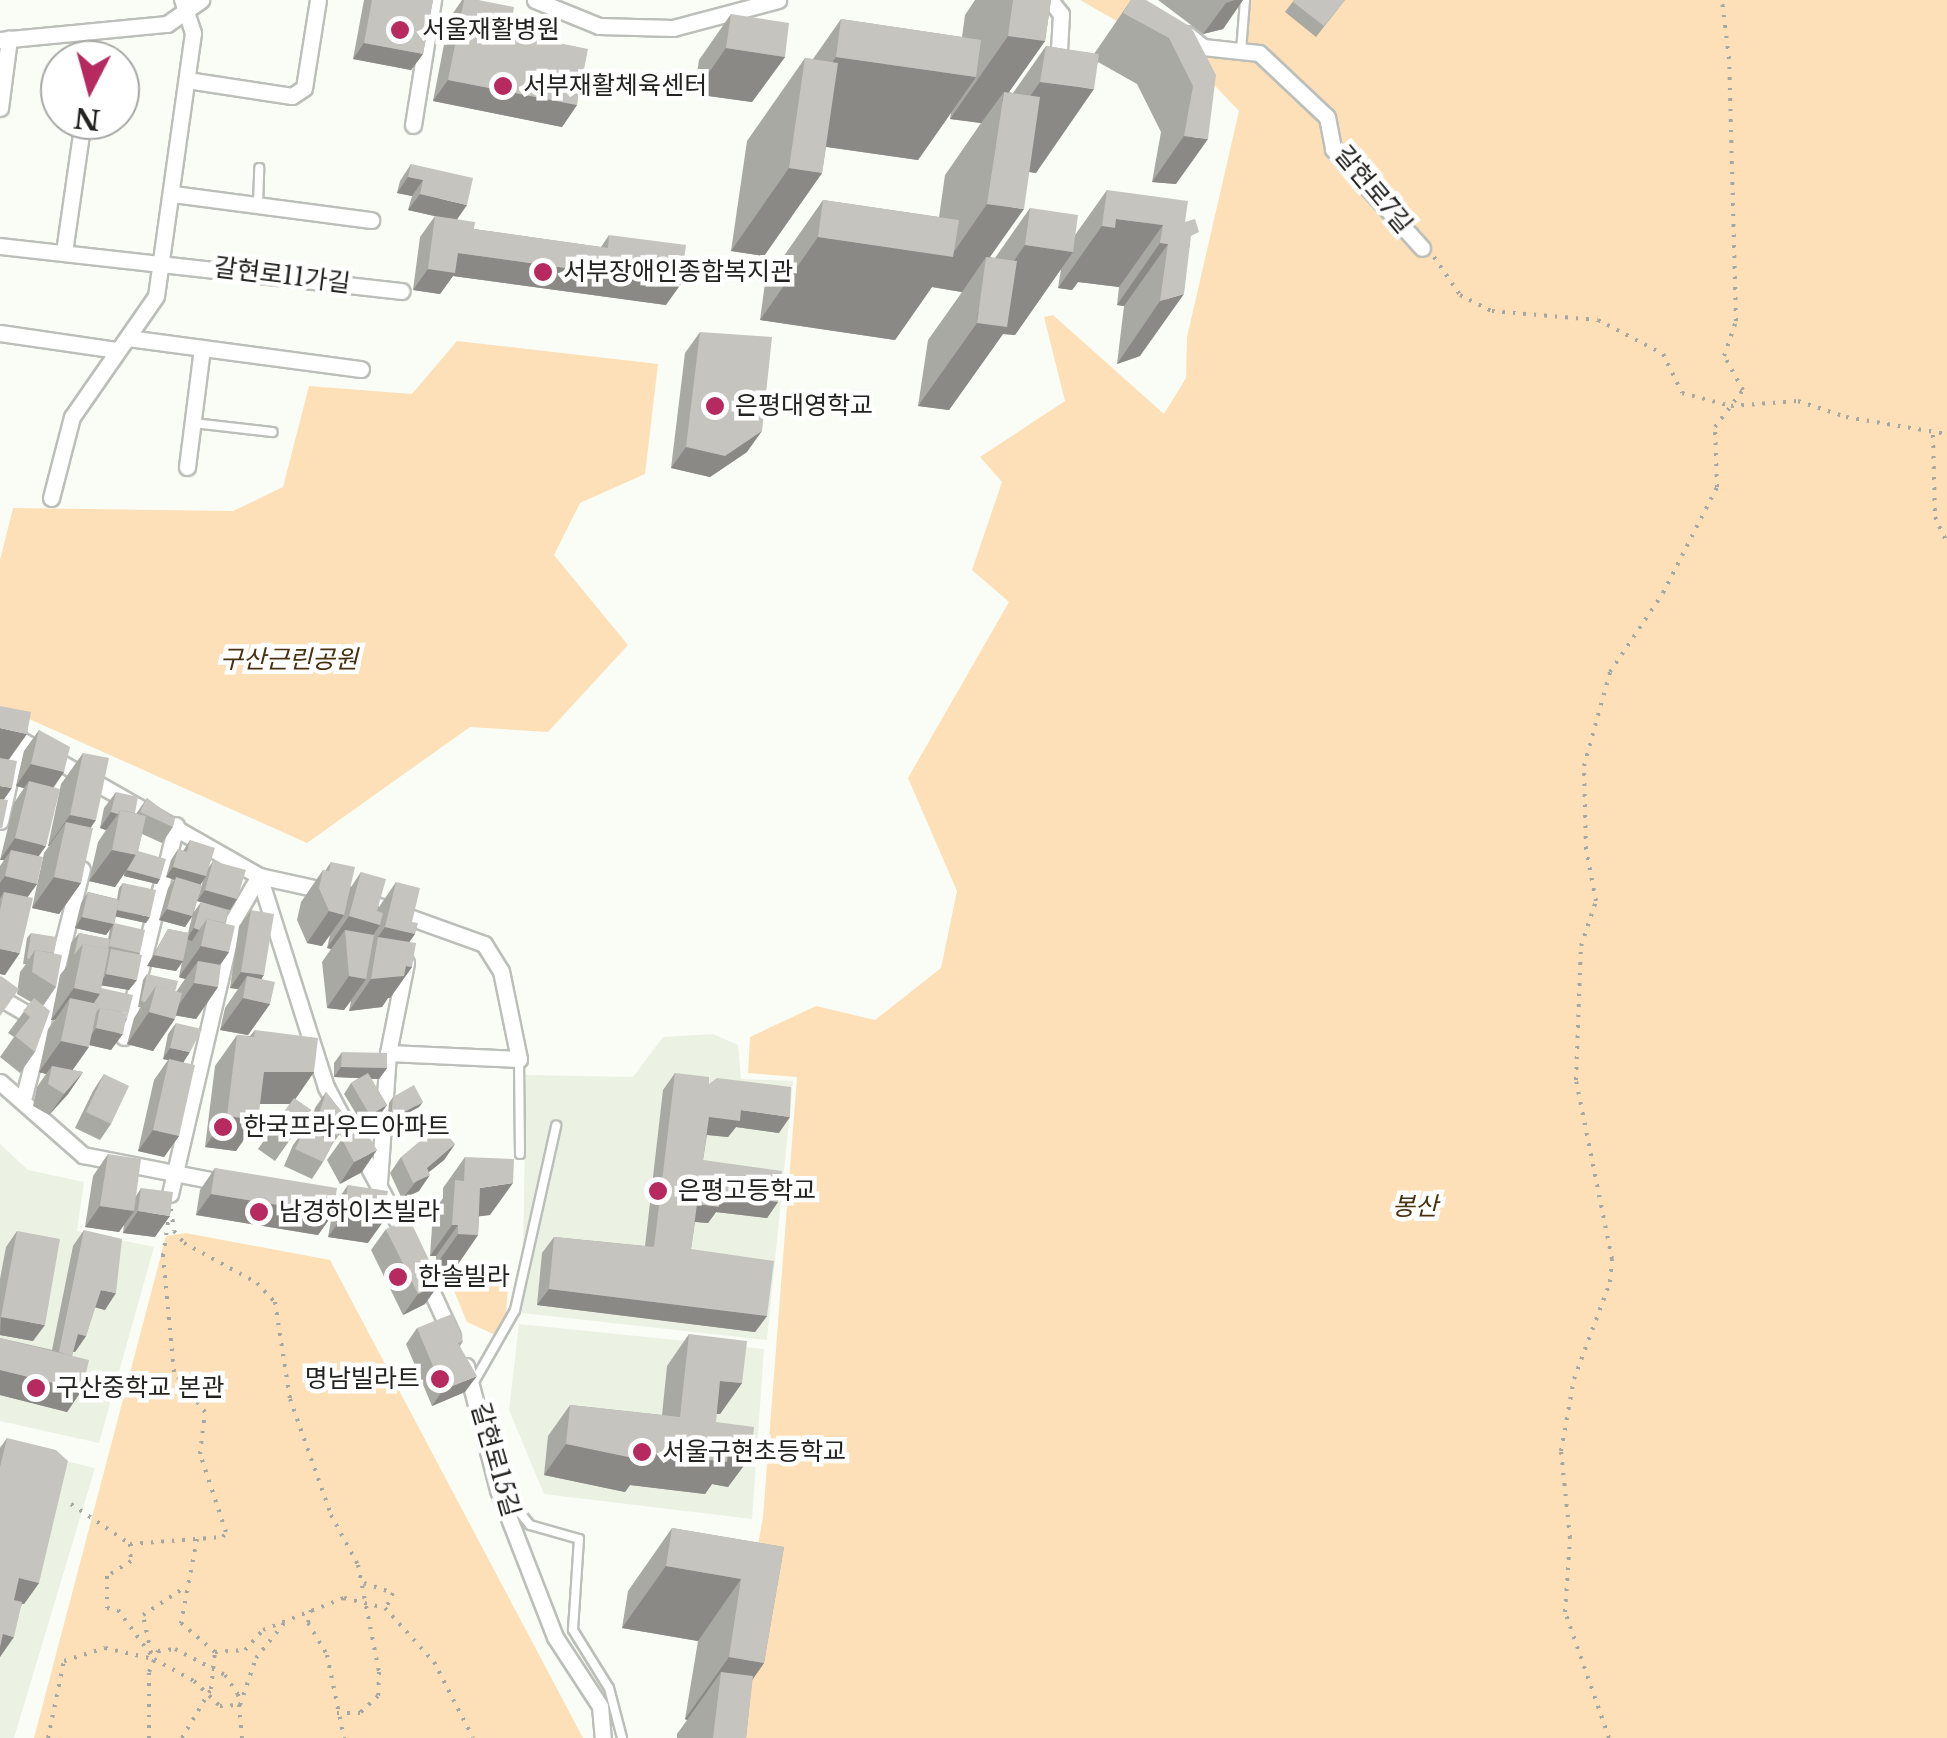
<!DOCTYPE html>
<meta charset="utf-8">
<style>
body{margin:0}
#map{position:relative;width:1947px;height:1738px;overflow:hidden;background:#fafdf6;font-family:"Libre Baskerville","Noto Sans KR",serif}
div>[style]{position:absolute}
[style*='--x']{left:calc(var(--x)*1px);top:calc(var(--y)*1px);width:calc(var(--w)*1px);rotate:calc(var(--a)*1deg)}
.built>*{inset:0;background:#ebf1e3}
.green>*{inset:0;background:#fde0b7}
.path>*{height:4px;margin-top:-2px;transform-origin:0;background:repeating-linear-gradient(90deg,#a5a7a2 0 2.5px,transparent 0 10.5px)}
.roads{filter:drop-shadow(2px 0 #bcbfb9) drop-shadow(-2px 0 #bcbfb9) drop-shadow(0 2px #bcbfb9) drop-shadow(0 -2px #bcbfb9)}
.service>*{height:8px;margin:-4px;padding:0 4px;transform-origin:4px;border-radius:4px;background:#fff}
.minor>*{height:15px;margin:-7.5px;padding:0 7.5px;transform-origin:7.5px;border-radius:7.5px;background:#fff}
.wall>*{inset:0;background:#a9a9a3}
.shaded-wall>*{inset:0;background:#8a8985}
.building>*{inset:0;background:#c5c4be}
.dots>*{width:28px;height:28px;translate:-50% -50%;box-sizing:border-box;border:5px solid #fff;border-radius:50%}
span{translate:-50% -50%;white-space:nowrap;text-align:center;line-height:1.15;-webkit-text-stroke:9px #fff;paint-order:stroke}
.poi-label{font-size:25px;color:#232421}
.left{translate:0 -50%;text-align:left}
.right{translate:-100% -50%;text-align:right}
.street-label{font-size:25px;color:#232421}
.park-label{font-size:25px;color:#463110;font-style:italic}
.north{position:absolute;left:40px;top:40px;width:100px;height:100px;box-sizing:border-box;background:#fff;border:2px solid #a7a7a6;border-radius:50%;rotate:186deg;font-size:28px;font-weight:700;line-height:40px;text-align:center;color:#232421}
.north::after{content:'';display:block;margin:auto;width:35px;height:45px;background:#b72a60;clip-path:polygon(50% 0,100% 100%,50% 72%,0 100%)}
</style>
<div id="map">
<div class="built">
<div style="clip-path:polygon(713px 1034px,738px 1045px,741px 1079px,793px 1081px,767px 1340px,522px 1313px,526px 1075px,633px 1077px,663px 1037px)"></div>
<div style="clip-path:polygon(0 1144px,28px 1170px,84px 1182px,77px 1231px,154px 1247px,99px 1443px,0 1421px)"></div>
<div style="clip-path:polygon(519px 1324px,764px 1349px,752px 1519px,544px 1494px,509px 1410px)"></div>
<div style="clip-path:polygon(0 1445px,95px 1468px,14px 1738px,0 1738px)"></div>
</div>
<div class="green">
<div style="clip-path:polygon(1080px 0,1133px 0,1203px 54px,1241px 57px,1250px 0,1947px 0,1947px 1738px,723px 1738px,763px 1517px,797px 1077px,748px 1073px,750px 1037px,816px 1006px,875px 1020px,941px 968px,957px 891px,908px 778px,1009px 602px,972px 570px,1002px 482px,980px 457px,1065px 401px,1044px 317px,1053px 315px,1164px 414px,1186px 378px,1187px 337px,1239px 111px,1197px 67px)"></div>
<div style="clip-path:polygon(457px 341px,658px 364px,645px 474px,580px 503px,554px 555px,628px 645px,548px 732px,470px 727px,307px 843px,0 706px,0 560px,13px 508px,233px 511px,283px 487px,309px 386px,412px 394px)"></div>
<div style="clip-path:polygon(186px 1233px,330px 1260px,583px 1738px,34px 1738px,166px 1236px)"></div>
<div style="clip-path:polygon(445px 1269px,509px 1274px,504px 1339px,467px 1322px)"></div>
</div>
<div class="path">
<div style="--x:1434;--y:257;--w:46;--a:55.6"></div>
<div style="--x:1460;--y:295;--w:36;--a:27"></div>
<div style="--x:1492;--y:311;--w:106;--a:4.9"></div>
<div style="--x:1598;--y:320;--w:73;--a:27.6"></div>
<div style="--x:1663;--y:354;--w:43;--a:64"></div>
<div style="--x:1682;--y:393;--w:51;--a:14.9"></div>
<div style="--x:1731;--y:406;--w:67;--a:-4.3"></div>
<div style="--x:1798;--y:401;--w:51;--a:18.4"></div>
<div style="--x:1846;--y:417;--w:102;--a:9.6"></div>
<div style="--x:1933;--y:435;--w:82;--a:88.6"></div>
<div style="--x:1935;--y:517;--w:29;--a:65"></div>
<div style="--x:171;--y:1209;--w:22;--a:82"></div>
<div style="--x:174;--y:1231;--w:16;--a:50"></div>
<div style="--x:184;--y:1243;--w:83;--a:28.7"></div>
<div style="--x:257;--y:1283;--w:26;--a:47"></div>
<div style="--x:275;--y:1302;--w:98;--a:81.2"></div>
<div style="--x:290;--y:1399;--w:123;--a:70.5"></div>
<div style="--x:331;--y:1515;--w:57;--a:61.6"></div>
<div style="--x:358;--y:1565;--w:109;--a:78.9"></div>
<div style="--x:379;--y:1672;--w:24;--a:92"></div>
<div style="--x:378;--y:1696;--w:25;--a:137"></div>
<div style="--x:360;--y:1713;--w:24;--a:180"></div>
<div style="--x:71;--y:1504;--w:71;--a:34.1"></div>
<div style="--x:130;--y:1544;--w:93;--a:-4.3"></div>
<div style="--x:223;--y:1537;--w:6;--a:-59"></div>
<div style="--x:226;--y:1532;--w:82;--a:-108.4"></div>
<div style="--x:200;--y:1454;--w:42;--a:-83.2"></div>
<div style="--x:205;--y:1412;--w:51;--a:-127.8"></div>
<div style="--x:174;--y:1372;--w:117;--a:-95.4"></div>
<div style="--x:163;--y:1256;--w:40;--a:-81.5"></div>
<div style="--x:197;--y:1539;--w:86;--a:100.8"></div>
<div style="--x:181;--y:1623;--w:45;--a:40.5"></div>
<div style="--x:130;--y:1544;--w:17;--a:87"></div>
<div style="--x:131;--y:1561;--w:28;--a:148"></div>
<div style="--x:107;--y:1576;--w:32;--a:90"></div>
<div style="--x:107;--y:1608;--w:11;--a:10"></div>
<div style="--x:118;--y:1610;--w:61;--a:53.7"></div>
<div style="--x:154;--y:1659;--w:46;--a:28.8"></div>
<div style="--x:194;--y:1681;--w:36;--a:44"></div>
<div style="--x:220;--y:1706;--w:20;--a:-3"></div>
<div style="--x:364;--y:1583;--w:31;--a:19"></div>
<div style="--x:393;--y:1593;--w:17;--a:115"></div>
<div style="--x:311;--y:1610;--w:13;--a:103"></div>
<div style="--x:308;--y:1623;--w:37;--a:59"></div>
<div style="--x:327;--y:1655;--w:85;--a:78.4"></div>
<div style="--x:151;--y:1653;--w:39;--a:-102"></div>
<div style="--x:143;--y:1615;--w:49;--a:-33.4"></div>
<div style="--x:240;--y:1705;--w:50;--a:-71.2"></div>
<div style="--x:256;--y:1658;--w:45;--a:-51.3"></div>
<div style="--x:48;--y:1738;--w:79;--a:-78.3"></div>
<div style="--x:64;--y:1661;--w:43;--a:-17.6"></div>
<div style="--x:105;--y:1648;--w:45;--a:12.8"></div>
<div style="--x:149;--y:1738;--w:66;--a:-90"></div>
<div style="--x:149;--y:1672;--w:23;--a:-67"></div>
<div style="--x:158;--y:1651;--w:17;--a:-7"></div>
<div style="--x:175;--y:1649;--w:56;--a:27.5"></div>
<div style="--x:225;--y:1675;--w:23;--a:56"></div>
<div style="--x:238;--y:1694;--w:44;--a:84.8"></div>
<div style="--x:182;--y:1738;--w:57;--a:-59.4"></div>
<div style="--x:211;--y:1689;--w:37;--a:-84"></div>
<div style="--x:215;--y:1652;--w:30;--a:-4"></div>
<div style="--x:245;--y:1650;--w:27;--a:-48"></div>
<div style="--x:263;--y:1630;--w:87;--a:-21.6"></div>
<div style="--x:344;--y:1598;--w:42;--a:13.7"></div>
<div style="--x:385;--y:1608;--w:73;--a:47.8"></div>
<div style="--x:434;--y:1662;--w:85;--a:62.8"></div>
<div style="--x:1609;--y:1738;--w:133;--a:-109.2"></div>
<div style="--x:1565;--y:1612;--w:74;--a:-86.1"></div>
<div style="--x:1570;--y:1538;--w:87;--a:-95.9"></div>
<div style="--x:1561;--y:1451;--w:73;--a:-79.8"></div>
<div style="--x:1574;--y:1379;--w:103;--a:-69.6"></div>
<div style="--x:1610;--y:1282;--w:23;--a:-85"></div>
<div style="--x:1612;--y:1259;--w:183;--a:-101.4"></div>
<div style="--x:1576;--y:1080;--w:134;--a:-87.9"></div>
<div style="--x:1581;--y:946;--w:47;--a:-71.6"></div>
<div style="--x:1596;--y:901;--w:53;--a:-100.9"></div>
<div style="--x:1586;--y:849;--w:83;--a:-91.4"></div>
<div style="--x:1584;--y:766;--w:98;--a:-74.5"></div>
<div style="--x:1610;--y:672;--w:95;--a:-56.1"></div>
<div style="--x:1663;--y:593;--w:119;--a:-63"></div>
<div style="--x:1717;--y:487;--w:60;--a:-91.9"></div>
<div style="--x:1715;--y:427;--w:46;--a:-52.9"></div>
<div style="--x:1743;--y:390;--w:39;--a:-119"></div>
<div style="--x:1724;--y:356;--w:37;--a:-71"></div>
<div style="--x:1736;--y:321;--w:262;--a:-91.5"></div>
<div style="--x:1729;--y:59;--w:59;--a:-96.8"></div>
</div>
<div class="roads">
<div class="service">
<div style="--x:1241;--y:51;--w:51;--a:-85.5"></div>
<div style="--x:258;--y:205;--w:37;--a:-88"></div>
<div style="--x:193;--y:423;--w:80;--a:6.5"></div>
<div style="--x:519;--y:1059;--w:95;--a:89.4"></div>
<div style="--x:474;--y:1382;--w:83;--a:-60.3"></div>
<div style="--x:515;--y:1310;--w:189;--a:-77.4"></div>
<div style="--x:495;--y:1458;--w:49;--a:68.6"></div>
<div style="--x:513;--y:1504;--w:27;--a:51"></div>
<div style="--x:530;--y:1525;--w:51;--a:15.9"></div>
<div style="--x:579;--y:1539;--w:91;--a:93.8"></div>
<div style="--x:573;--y:1630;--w:68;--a:58.2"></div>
<div style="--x:609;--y:1688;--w:52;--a:75.4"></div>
</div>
<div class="minor">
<div style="--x:535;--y:0;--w:69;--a:22.1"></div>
<div style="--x:599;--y:26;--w:74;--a:1.5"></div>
<div style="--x:673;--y:28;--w:109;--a:-14.9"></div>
<div style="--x:1050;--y:0;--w:18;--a:52"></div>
<div style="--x:1061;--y:14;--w:54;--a:93.2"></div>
<div style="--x:1187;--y:34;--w:21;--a:39"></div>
<div style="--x:1203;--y:47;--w:56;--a:6.1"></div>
<div style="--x:1259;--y:53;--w:93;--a:43.3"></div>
<div style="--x:1327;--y:117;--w:33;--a:79"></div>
<div style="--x:1333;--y:149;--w:133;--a:48"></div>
<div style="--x:0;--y:40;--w:168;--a:-5.5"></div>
<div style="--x:167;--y:24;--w:42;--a:-35.2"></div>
<div style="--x:187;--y:80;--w:106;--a:8.7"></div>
<div style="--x:292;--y:96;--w:14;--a:-34"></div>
<div style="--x:304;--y:88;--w:89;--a:-81"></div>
<div style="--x:0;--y:108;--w:70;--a:-82.6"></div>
<div style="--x:413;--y:125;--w:127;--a:-80.9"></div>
<div style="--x:173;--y:194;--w:200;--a:7.5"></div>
<div style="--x:0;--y:246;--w:404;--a:6.4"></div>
<div style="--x:64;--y:252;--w:133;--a:-81.8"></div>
<div style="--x:0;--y:333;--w:117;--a:8.3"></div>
<div style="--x:128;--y:338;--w:235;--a:7.6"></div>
<div style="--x:187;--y:467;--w:120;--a:-82.8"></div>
<div style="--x:51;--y:498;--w:84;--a:-75.5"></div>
<div style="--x:72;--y:417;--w:147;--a:-55.2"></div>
<div style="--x:156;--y:296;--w:266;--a:-82"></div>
<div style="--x:193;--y:33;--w:35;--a:-108"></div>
<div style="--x:0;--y:728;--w:298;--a:29.7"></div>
<div style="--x:259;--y:876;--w:221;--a:72.4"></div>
<div style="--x:326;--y:1087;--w:174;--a:62"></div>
<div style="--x:0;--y:821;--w:86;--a:-77.3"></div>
<div style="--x:359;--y:899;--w:133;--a:19.8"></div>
<div style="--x:484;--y:944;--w:32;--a:58"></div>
<div style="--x:501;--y:971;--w:90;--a:78.4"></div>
<div style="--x:519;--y:1059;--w:131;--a:-177.4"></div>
<div style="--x:0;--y:998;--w:44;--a:30.1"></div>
<div style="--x:124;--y:1037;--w:218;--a:-76.2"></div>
<div style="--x:0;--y:1082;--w:111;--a:41.3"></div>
<div style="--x:83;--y:1155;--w:146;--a:11.1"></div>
<div style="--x:23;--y:1100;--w:238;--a:-75.7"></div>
<div style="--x:379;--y:1182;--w:129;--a:-86"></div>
<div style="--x:388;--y:1053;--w:92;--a:-78.7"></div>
<div style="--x:170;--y:1194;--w:282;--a:-76.9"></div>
<div style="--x:234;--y:919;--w:50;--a:-59.8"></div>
<div style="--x:259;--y:876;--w:70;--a:12.4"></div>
<div style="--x:424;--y:1275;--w:67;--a:65.3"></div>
<div style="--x:466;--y:1366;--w:128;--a:75.5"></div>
<div style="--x:498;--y:1490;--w:158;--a:68.8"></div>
<div style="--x:555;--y:1637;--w:82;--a:56.9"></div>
<div style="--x:600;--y:1706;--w:32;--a:85"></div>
</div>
</div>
<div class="wall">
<div style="clip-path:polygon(364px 0,433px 0,423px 54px,411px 70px,353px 59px)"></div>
<div style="clip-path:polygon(462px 0,478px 0,549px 41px,577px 105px,562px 127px,433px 101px,449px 19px)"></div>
<div style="clip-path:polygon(975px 0,1051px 0,1045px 41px,1009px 92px,1013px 93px,1046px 46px,1094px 54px,1131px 0,1216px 75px,1176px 184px,1152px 182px,1161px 132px,1137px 84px,1098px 62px,1036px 173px,1029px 172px,990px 257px,995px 258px,1030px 208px,1075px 235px,1107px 190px,1185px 222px,1190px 245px,1140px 356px,1117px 364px,1124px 306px,1117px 305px,1119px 287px,1078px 282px,1072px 290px,1058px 288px,1061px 269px,1015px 335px,1003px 334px,949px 410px,918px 406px,928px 340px,962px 292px,932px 287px,895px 340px,760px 320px,765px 283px,823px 200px,939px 217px,945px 175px,981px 123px,950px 119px,951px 113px,918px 160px,826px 147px,822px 173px,764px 256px,731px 251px,747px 141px,805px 58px,813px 59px,841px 19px,962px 37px,965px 15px)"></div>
<div style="clip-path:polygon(1158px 0,1243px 0,1223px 29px,1203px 34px)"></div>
<div style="clip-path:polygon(1294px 0,1345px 0,1316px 37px,1285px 12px)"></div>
<div style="clip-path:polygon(731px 14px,785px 57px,752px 102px,694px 94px,699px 60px)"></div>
<div style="clip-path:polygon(411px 164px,457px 219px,474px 229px,601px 247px,609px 235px,666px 305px,453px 276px,440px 294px,413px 290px,420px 237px,435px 216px,408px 210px,412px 196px,397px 193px,400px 181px)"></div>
<div style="clip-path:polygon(700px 332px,747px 452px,710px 477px,671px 468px,685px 353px)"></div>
<div style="clip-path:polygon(39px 730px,64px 772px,54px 787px,39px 856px,37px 884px,27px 897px,5px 975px,0 974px,0 866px,4px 860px,0 860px,14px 803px,24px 788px,16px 786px,24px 751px)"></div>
<div style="clip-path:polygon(83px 753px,91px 827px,81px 883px,59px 914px,32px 908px,44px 853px,49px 846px,48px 846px,61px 784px)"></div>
<div style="clip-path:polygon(116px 792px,136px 814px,147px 798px,173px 827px,162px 843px,142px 834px,138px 851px,160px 879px,157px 884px,124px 876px,124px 874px,115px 887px,89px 881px,98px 842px,106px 830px,100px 828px,104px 808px)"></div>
<div style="clip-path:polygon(evenodd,190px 840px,209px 867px,213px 861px,237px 899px,228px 910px,225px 923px,229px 952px,220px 965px,218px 987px,196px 1019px,176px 1015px,153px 1051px,127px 1044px,134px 1018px,141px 1007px,138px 1007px,143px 980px,147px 974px,176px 992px,185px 979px,179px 977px,182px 962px,176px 971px,147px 966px,168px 929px,188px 933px,192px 917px,185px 927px,159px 920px,168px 888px,174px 880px,166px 877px,171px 860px,178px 849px,183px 851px,190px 840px,203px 881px,197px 901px,227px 909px,201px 902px,194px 912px,201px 884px,203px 881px)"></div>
<div style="clip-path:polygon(331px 862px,351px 887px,361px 872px,379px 907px,396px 882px,412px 922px,415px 934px,409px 942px,412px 967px,390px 998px,388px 998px,382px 1007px,349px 1011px,351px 1001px,344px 1010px,327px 1008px,322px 962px,331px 949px,327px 948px,330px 935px,322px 946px,307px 943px,297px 920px,301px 902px,323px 870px,325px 871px)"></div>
<div style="clip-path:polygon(123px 883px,146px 923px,116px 916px,114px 924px,140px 953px,129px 990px,102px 985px,101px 988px,127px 1019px,111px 1050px,89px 1045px,72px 1070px,83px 1072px,68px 1094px,49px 1115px,33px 1106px,37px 1087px,46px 1074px,39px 1072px,48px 1029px,55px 1020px,51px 1020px,60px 975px,67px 966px,71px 943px,79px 933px,108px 939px,110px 929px,106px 935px,75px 928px,81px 903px,88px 892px,117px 899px,119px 888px)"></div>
<div style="clip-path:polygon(251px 910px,262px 979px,270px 1004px,248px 1035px,220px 1030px,225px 1008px,238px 989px,230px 988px,239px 926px)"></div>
<div style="clip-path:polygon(31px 933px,54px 953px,56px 987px,43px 1006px,35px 1052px,20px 1073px,0 1057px,14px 1037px,8px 1033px,31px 1002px,17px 994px,20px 972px,26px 964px,23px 964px,27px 938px)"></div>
<div style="clip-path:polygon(176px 1023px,184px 1062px,179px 1136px,164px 1157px,138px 1151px,154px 1080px,168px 1060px,163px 1059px,168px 1034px)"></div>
<div style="clip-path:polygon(255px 1030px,314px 1072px,295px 1099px,311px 1110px,275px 1161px,258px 1149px,290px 1104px,260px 1104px,236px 1151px,205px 1147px,215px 1066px,237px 1035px,250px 1036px)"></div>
<div style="clip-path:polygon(342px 1052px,387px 1068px,379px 1079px,371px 1079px,387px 1105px,379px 1116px,363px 1125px,344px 1094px,351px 1083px,359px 1078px,334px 1077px,334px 1063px)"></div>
<div style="clip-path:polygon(675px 1073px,779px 1133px,736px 1127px,728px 1137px,707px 1135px,703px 1160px,778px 1202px,767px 1218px,716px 1212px,708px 1223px,695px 1222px,691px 1249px,767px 1316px,755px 1332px,537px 1305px,542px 1253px,554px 1237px,645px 1246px,663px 1090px)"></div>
<div style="clip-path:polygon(104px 1074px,111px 1124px,100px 1140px,75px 1128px,93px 1091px)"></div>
<div style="clip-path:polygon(326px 1092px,349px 1121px,333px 1143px,323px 1162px,312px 1179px,284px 1166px,293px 1145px,305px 1129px,308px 1130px,315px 1108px)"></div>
<div style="clip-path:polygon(393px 1097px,419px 1107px,387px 1124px,389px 1103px)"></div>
<div style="clip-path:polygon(342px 1139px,362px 1172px,340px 1184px,327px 1160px)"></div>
<div style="clip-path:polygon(455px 1144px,444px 1160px,429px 1172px,419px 1191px,402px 1199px,390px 1173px,401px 1157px)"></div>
<div style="clip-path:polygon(108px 1154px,136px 1196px,141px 1188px,155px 1237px,123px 1233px,124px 1224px,119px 1232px,85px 1227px,93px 1176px)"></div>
<div style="clip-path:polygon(465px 1157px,490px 1215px,479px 1216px,478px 1235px,456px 1267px,436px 1265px,436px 1256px,430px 1256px,433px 1212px,443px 1198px,443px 1188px)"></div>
<div style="clip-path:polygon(215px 1168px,334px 1205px,348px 1185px,368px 1243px,328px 1237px,332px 1215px,318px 1235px,196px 1215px,200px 1190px)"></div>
<div style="clip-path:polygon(386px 1229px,425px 1304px,403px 1315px,371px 1250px)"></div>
<div style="clip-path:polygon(84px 1230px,105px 1310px,95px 1307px,86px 1336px,75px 1352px,73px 1352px,72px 1356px,82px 1390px,67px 1412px,0 1395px,0 1338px,52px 1350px,73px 1246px)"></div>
<div style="clip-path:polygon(17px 1231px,33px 1341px,0 1335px,0 1279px,6px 1247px)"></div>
<div style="clip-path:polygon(417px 1328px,463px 1341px,460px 1346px,465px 1392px,432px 1406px,406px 1344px)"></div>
<div style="clip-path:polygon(689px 1334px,742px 1383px,720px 1414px,716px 1414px,716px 1422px,751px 1456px,728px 1487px,712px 1484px,705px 1494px,630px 1485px,625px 1492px,544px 1475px,548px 1436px,570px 1405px,662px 1415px,667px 1366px)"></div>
<div style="clip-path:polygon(7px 1438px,39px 1583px,24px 1604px,22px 1604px,0 1657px,0 1448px)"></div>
<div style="clip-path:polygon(672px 1528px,784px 1547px,764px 1663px,752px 1680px,746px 1738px,677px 1738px,677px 1734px,687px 1720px,685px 1719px,698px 1641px,622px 1628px,628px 1591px)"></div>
</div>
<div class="shaded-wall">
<div style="clip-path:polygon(1235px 0,1243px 0,1223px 29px,1203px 34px,1226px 3px)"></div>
<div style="clip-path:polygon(1008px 36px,1045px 41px,1002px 102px,1004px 92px,981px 123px,950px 119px)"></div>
<div style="clip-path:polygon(364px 43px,423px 54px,411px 70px,353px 59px)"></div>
<div style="clip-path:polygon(726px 48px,785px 57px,752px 102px,694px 94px)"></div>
<div style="clip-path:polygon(836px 57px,976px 77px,918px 160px,793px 142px,798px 111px)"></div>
<div style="clip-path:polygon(448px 80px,577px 105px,562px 127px,433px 101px)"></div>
<div style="clip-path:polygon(1040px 82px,1094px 89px,1036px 173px,993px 166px,996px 145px)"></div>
<div style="clip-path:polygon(1184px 136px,1208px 139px,1176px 184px,1152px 182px)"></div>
<div style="clip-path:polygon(789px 168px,822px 173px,764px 256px,731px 251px)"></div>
<div style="clip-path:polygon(408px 177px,423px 180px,412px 196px,397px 193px)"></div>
<div style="clip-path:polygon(420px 194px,467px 205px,456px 221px,408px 210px)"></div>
<div style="clip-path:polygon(987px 204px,1024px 209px,985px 264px,986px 257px,962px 292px,932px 287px,895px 340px,760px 320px,818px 237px,951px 256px)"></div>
<div style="clip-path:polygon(1116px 219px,1163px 225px,1119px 287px,1078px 282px,1072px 290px,1058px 288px,1102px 226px)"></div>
<div style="clip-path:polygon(1160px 243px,1168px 244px,1124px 306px,1117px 305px)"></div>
<div style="clip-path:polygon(1025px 245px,1073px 252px,1015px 335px,1003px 334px,949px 410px,918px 406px,977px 323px,978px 312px)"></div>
<div style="clip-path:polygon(458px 253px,681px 284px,666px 305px,453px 276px,440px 294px,413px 290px,428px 269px)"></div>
<div style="clip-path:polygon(1184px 294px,1140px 356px,1117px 364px,1160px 301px)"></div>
<div style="clip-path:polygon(762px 431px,747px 452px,710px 477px,671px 468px,686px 447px)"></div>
<div style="clip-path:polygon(0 728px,27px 734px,5px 765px,0 764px)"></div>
<div style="clip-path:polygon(31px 764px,64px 772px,49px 793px,29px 781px,24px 788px,16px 786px)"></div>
<div style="clip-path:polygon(0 786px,12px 788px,0 805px)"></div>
<div style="clip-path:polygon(111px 812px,118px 814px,106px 830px,100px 828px)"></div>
<div style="clip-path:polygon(70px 815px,96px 820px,74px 852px,66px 822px,49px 846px,48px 846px)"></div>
<div style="clip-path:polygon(15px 838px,46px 846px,31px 867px,11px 850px,4px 860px,0 860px)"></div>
<div style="clip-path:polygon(112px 850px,137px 855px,115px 887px,89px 881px)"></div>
<div style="clip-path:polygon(173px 867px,206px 876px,199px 887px,166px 877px)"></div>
<div style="clip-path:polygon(127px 870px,160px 879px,157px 884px,124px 876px)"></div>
<div style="clip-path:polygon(5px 876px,37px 884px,22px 905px,4px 892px,0 898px,0 883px)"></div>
<div style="clip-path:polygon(54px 877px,81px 883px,59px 914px,32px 908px)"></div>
<div style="clip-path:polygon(205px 890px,237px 899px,230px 910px,197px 901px)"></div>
<div style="clip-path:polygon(167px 909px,192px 916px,185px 927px,159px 920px)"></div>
<div style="clip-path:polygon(117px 910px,150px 917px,146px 923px,113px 916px)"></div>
<div style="clip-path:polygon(329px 911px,344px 915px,322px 946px,307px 943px)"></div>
<div style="clip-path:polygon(349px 916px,380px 925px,358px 957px,345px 930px,331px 949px,327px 948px)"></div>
<div style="clip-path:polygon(82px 917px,114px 924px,106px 935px,75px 928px)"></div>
<div style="clip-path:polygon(385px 927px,415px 934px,393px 965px,378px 937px,363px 958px)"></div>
<div style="clip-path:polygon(194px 928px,199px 930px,192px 941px,186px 939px)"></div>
<div style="clip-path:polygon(201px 946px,229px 952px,207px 984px,198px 961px,185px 979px,179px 977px)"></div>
<div style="clip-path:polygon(0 949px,20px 953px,5px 975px,0 974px)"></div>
<div style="clip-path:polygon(154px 955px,183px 961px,176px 971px,147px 966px)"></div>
<div style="clip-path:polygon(406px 966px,412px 967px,390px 998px,388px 998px,382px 1007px,349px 1011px,371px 979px)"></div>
<div style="clip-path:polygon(241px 972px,264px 975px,253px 991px,247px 976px,238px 989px,230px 988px)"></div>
<div style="clip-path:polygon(106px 974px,137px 980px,129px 990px,99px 985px)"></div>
<div style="clip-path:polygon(349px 976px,366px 979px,344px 1010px,327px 1008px)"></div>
<div style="clip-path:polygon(194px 983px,218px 987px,196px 1019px,172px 1015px)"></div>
<div style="clip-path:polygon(74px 988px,100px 994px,78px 1025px,70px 998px,55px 1020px,51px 1020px)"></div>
<div style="clip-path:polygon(243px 998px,270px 1004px,248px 1035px,220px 1030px)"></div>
<div style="clip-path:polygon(149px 1012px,175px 1019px,153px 1051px,127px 1044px)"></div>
<div style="clip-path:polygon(96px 1028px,123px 1034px,111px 1050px,85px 1044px)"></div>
<div style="clip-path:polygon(61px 1041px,89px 1047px,67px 1078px,52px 1066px,46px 1074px,39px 1072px)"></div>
<div style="clip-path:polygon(170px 1048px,190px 1052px,183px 1063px,163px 1059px)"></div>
<div style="clip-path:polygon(341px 1067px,387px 1068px,379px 1079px,334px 1077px)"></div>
<div style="clip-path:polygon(83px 1072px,68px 1094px,49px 1115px,64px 1094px)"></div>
<div style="clip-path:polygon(264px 1072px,314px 1072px,292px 1104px,242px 1104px)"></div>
<div style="clip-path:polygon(423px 1102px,419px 1107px,387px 1124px,391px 1119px)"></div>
<div style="clip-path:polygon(387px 1105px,379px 1116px,363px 1125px,370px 1115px)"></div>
<div style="clip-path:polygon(741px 1110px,790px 1117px,779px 1133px,736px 1127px,728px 1137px,698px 1134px,709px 1117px)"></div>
<div style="clip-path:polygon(227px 1116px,258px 1120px,236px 1151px,205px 1147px)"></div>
<div style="clip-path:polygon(153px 1130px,179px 1136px,164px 1157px,138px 1151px)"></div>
<div style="clip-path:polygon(455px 1144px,444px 1160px,419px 1180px,430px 1175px,419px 1191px,402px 1199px,427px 1168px)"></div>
<div style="clip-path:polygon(377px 1150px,362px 1172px,340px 1184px,354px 1162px)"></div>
<div style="clip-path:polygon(513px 1183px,490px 1215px,458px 1219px,480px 1188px)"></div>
<div style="clip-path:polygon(211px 1194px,333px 1214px,318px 1235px,196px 1215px)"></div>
<div style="clip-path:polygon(720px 1194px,778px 1202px,767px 1218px,716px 1212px,708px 1223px,685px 1221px,697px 1204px)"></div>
<div style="clip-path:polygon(100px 1206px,134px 1211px,119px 1232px,85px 1227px)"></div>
<div style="clip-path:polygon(138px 1211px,170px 1216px,155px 1237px,123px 1233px)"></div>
<div style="clip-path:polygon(343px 1216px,383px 1222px,368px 1243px,328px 1237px)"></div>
<div style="clip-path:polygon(452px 1225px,458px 1225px,436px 1256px,430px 1256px)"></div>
<div style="clip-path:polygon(458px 1234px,478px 1235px,456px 1267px,436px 1265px)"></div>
<div style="clip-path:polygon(440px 1283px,425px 1304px,403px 1315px,418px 1294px)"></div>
<div style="clip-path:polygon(549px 1289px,767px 1316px,755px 1332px,537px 1305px)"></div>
<div style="clip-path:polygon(101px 1290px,116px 1293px,105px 1310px,90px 1306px)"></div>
<div style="clip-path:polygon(1px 1317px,45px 1325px,33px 1341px,0 1335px)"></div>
<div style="clip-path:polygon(78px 1334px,86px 1336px,75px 1352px,66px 1350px)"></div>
<div style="clip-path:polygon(0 1370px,82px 1390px,67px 1412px,0 1395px)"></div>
<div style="clip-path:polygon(477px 1376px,465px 1392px,432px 1406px,443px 1390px)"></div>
<div style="clip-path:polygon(720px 1381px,742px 1383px,720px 1414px,698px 1413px)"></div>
<div style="clip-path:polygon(566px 1444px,648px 1453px,728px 1451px,751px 1456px,728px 1487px,712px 1484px,705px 1494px,630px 1485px,625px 1492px,544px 1475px)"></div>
<div style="clip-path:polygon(666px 1566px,741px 1579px,698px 1641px,622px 1628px)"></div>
<div style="clip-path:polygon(19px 1578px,39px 1583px,24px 1604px,4px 1599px)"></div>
<div style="clip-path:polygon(3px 1634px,14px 1637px,0 1657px,0 1639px)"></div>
<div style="clip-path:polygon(729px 1657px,764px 1663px,721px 1725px,721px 1672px,687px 1720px,685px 1719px)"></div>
</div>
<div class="building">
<div style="clip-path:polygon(372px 0,433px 0,423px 54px,364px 43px)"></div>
<div style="clip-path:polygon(464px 0,478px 0,514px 7px,512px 20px,551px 28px,549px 41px,588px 49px,577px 105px,448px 80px)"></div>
<div style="clip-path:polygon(1013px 0,1051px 0,1045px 41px,1008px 36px)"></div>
<div style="clip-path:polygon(1131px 0,1146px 0,1191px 27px,1216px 75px,1208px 139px,1184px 136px,1193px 86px,1169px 38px,1123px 13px)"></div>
<div style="clip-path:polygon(1294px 0,1345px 0,1324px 26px,1293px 2px)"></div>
<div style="clip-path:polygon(731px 14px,789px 23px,785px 57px,726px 48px)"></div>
<div style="clip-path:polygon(841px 19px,981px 40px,976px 77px,836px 57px)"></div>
<div style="clip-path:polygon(1046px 46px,1099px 54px,1094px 89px,1040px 82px)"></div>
<div style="clip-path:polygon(805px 58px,838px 63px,822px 173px,789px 168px)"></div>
<div style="clip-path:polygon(1004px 92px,1040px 97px,1024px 209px,987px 204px)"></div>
<div style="clip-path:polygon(411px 164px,473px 178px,467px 205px,420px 194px,423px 180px,408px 177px)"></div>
<div style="clip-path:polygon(1107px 190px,1188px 201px,1185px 222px,1195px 219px,1199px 232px,1191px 236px,1184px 294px,1160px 301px,1168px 244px,1160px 243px,1163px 225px,1116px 219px,1115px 228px,1102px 226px)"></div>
<div style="clip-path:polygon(823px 200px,959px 220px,953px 257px,818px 237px)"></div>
<div style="clip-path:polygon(1030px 208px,1078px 215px,1073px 252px,1025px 245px)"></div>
<div style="clip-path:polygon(435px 216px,475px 222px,474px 229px,608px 248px,609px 235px,686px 245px,681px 284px,458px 253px,455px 273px,428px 269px)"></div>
<div style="clip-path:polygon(986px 257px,1017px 261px,1007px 327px,977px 323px)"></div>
<div style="clip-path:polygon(700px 332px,772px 337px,762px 431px,725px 456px,686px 447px)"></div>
<div style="clip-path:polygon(0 706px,31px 712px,27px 734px,0 728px)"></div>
<div style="clip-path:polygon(39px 730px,70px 747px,64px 772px,31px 764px)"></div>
<div style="clip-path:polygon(83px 753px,109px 758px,96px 820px,70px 815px)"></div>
<div style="clip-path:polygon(0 758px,17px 761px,12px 788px,0 786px)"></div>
<div style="clip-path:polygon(29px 781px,60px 789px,46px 846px,15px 838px)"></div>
<div style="clip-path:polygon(116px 792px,138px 797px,135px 813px,120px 810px,118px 814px,111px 812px)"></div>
<div style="clip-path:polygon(147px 798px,175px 819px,173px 827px,140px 812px)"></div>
<div style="clip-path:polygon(0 799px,8px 800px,2px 829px,0 828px)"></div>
<div style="clip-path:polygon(120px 810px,146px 816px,137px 855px,112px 850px)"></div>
<div style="clip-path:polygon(66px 822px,93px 828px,81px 883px,54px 877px)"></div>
<div style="clip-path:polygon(190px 840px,215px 848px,206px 876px,173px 867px,178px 849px,187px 852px)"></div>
<div style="clip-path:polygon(11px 850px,43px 857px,37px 884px,5px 876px)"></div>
<div style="clip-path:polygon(138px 851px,166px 859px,160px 879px,127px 870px)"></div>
<div style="clip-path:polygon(213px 861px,246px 870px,237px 899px,205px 890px)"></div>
<div style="clip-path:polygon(331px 862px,355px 867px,344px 915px,329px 911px,319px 888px,323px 870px,329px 871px)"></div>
<div style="clip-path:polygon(361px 872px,386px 879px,377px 911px,383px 913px,380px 925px,349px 916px)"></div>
<div style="clip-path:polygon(176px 877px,202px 885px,192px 916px,167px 909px)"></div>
<div style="clip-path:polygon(396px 882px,420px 888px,412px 922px,418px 923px,415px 934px,385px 927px)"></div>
<div style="clip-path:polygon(123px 883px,156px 890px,150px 917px,117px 910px)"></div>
<div style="clip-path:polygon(4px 892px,33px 898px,20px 953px,0 949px,0 910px)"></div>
<div style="clip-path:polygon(88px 892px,119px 900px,114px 924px,82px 917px)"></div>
<div style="clip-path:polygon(201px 902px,228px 910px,225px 923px,207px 919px,199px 930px,194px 928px)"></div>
<div style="clip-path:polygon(251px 910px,274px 914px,264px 975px,241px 972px)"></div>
<div style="clip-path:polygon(207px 919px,235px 926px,229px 952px,201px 946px)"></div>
<div style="clip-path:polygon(114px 923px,145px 930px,140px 953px,109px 946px)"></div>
<div style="clip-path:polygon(168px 929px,189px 933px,183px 961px,154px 955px)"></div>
<div style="clip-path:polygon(345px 930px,374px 935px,366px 979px,349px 976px)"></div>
<div style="clip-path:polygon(31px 933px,57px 937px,54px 953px,35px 950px,29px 959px,27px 958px)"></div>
<div style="clip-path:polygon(79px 933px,110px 939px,108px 949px,83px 944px,74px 955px)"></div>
<div style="clip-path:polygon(378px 937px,416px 943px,412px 967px,406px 966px,404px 976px,371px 979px)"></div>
<div style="clip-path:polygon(83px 944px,109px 949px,100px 994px,74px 988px)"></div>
<div style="clip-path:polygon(111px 949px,142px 955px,137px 980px,106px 974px)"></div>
<div style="clip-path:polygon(35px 950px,62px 955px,56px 987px,32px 972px)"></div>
<div style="clip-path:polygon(198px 961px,221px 965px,218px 987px,194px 983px)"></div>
<div style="clip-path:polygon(147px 974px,178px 981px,175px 992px,156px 986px,145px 1002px,141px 1001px)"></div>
<div style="clip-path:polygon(1px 976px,19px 989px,0 1016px,0 977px)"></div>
<div style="clip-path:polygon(247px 976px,275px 982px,270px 1004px,243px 998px)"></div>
<div style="clip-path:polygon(156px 986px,182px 993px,175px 1019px,149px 1012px)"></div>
<div style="clip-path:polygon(101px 988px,133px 995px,127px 1019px,126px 1019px,127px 1013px,100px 1008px,96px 1012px,98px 1004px,94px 1003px,100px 994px)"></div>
<div style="clip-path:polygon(34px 998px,50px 1011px,35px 1052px,15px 1036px,30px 1017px,23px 1011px)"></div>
<div style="clip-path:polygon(70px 998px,98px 1004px,89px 1047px,61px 1041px)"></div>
<div style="clip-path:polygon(100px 1008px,127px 1013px,123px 1034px,96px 1028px)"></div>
<div style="clip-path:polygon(176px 1023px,202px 1029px,190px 1052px,170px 1048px)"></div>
<div style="clip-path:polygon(255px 1030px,318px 1038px,314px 1072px,264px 1072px,258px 1120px,227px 1116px,237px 1035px,254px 1037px)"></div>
<div style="clip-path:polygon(342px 1052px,387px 1053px,387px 1068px,341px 1067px)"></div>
<div style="clip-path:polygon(169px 1059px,195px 1065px,179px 1136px,153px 1130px)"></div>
<div style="clip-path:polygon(52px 1066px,83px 1072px,64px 1094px,48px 1084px)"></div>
<div style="clip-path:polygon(368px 1073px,387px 1105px,370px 1115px,351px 1083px)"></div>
<div style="clip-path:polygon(675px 1073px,709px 1077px,709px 1084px,717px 1078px,791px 1087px,790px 1117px,741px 1110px,740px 1121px,709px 1117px,703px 1160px,782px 1171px,778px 1202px,720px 1194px,719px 1207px,697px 1204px,691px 1249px,774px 1261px,767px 1316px,549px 1289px,554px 1237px,654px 1247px)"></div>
<div style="clip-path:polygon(104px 1074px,129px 1086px,111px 1124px,86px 1112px)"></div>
<div style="clip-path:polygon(414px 1085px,423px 1102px,391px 1119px,393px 1097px)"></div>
<div style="clip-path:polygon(326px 1092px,349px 1121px,337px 1136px,317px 1120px)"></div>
<div style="clip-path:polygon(294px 1098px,311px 1110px,290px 1140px,273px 1127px)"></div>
<div style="clip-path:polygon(439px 1125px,455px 1144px,427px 1168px,430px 1175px,413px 1183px,401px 1157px)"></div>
<div style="clip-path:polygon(363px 1127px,377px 1150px,354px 1162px,342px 1139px)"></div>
<div style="clip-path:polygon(305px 1129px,333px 1142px,323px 1162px,295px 1149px)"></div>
<div style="clip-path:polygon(108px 1154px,141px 1159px,134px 1211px,100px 1206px)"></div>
<div style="clip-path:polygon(465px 1157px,514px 1159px,513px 1183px,480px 1188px,478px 1235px,458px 1234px,458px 1225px,452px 1225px,455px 1180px,464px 1181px)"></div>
<div style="clip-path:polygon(215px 1168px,337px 1188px,333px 1214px,211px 1194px)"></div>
<div style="clip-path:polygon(348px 1185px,388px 1191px,383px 1222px,343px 1216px)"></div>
<div style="clip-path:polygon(141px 1188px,173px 1192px,170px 1216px,138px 1211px)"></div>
<div style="clip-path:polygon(409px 1218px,440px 1283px,418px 1294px,386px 1229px)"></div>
<div style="clip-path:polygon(84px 1230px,122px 1239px,116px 1293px,101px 1290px,86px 1336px,78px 1334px,72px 1356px,59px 1352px)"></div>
<div style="clip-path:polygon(17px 1231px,60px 1239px,45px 1325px,1px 1317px)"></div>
<div style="clip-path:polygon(452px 1314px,463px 1341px,458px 1343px,477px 1376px,443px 1390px,417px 1328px)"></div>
<div style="clip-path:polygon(689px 1334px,747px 1341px,742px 1383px,720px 1381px,716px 1422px,754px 1427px,751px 1456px,728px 1451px,727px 1462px,648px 1453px,647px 1461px,566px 1444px,570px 1405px,680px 1417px)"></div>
<div style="clip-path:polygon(0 1338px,89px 1360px,82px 1390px,0 1370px)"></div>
<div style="clip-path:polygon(7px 1438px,56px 1450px,68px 1461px,39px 1583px,19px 1578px,14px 1600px,22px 1602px,14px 1637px,3px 1634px,0 1647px,0 1467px)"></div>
<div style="clip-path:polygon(672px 1528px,784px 1547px,764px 1663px,729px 1657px,741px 1579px,666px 1566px)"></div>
<div style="clip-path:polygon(721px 1672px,753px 1676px,746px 1738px,713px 1738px)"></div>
</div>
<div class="dots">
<div style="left:400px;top:30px;background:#b72a60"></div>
<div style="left:503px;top:86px;background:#b72a60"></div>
<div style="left:543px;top:272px;background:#b72a60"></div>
<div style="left:715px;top:406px;background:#b72a60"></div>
<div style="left:223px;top:1127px;background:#b72a60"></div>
<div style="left:658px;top:1191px;background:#b72a60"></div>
<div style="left:259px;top:1212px;background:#b72a60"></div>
<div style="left:398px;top:1277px;background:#b72a60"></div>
<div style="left:440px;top:1379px;background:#b72a60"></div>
<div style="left:36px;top:1388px;background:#b72a60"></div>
<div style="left:642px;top:1452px;background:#b72a60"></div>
</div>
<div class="poi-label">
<span class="left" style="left:422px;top:30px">서울재활병원</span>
<span class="left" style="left:523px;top:86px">서부재활체육센터</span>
<span class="left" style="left:563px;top:272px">서부장애인종합복지관</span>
<span class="left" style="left:735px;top:406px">은평대영학교</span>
<span class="left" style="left:243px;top:1127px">한국프라우드아파트</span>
<span class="left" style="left:678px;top:1191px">은평고등학교</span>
<span class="left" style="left:279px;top:1212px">남경하이츠빌라</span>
<span class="left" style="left:418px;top:1277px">한솔빌라</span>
<span class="right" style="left:420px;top:1379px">명남빌라트</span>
<span class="left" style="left:56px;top:1388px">구산중학교 본관</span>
<span class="left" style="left:662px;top:1452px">서울구현초등학교</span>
</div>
<div class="street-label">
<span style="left:1373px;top:190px;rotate:50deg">갈현로7길</span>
<span style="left:282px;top:276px;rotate:7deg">갈현로11가길</span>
<span style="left:495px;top:1460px;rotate:74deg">갈현로15길</span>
</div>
<div class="park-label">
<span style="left:289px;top:660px">구산근린공원</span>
<span style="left:1415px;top:1207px">봉산</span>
</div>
<div class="north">N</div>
</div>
